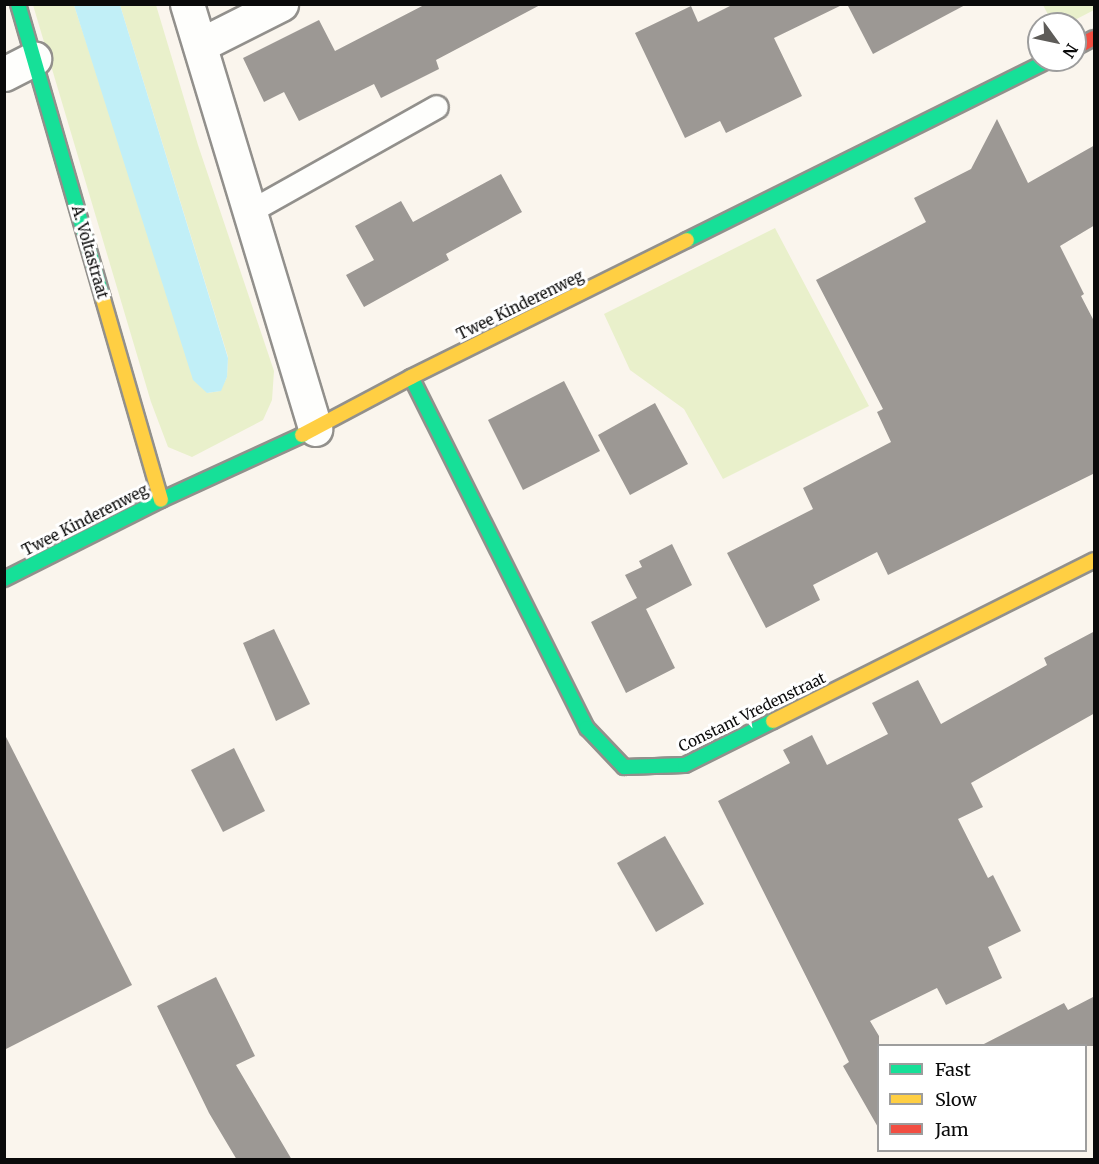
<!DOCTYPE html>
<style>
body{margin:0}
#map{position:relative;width:1099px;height:1164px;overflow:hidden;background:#faf5ed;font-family:Merriweather,serif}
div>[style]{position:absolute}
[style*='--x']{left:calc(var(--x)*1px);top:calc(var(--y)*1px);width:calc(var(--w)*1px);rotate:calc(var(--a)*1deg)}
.green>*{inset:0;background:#e9f0cb}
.water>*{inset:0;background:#c1eff7}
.building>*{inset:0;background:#9c9894}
.roads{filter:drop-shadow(2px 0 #92908c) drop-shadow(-2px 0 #92908c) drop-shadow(0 2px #92908c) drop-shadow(0 -2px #92908c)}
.lane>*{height:22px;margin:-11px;padding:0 11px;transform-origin:11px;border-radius:11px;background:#fefefc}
.street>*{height:33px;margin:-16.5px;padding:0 16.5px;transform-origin:16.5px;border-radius:16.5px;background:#fefefc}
.fast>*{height:14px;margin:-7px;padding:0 7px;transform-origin:7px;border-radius:7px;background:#16e098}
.slow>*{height:14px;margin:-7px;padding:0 7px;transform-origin:7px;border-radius:7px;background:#ffcf43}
.jam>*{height:14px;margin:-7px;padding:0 7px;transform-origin:7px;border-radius:7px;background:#f24e42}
span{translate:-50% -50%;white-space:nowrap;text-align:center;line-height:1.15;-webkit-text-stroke:6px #fff;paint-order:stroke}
.street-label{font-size:15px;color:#0a0a0a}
.frame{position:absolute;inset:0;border:6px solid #0a0a0a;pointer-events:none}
.legend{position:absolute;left:877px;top:1044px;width:210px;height:108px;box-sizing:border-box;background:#fff;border:2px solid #9d9d9d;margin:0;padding:8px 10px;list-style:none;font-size:18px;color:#0a0a0a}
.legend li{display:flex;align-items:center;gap:12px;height:30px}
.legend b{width:30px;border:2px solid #9d9d9d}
.north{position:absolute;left:1027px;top:12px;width:60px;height:60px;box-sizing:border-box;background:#fff;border:2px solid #9d9d9d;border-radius:50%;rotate:123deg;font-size:16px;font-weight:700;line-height:24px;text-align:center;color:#0a0a0a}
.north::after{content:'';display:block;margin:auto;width:21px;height:27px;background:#5e5c59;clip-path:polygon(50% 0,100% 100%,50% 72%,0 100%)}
</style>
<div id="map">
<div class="green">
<div style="clip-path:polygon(33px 5px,74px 5px,129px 173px,207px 393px,220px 391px,227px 377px,228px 357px,120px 5px,156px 5px,198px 145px,274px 371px,272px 400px,263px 420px,192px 457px,168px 447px,151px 402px)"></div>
<div style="clip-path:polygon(1043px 5px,1094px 5px,1094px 10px,1067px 24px,1053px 24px)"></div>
<div style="clip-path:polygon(775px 228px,869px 406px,723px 479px,684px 409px,630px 370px,604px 314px)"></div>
</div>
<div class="water">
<div style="clip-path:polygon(74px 5px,120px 5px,228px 358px,227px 377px,221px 391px,207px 393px,193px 380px)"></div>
</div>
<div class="building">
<div style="clip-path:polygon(426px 4px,542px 4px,436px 60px,439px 69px,381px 98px,374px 84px,299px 121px,284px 92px,264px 102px,243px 58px,319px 20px,335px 51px)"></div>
<div style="clip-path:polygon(734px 4px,844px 4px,774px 38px,802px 96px,726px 133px,720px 121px,685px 138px,635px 33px,691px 6px,698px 22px)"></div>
<div style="clip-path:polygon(847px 4px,967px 4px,873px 54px)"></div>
<div style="clip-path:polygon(997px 119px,1028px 183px,1095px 145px,1095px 225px,1060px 246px,1084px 294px,1081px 296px,1095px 323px,1095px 473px,888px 575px,877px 552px,813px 585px,820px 600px,766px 628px,727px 553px,813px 509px,803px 488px,891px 442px,877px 412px,883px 409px,816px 280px,926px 222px,914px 198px,971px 169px)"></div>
<div style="clip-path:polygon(501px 174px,522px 212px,446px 254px,449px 260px,364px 307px,346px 275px,374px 260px,355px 226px,401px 201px,413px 222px)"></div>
<div style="clip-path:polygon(564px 381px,600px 451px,523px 490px,488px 420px)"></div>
<div style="clip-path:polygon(655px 403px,688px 464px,630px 495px,598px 435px)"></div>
<div style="clip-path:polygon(672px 544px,692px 585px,646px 609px,675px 668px,626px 693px,591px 622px,637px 598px,625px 575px,642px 567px,639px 561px)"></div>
<div style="clip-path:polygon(274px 629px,310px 704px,276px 721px,243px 643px)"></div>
<div style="clip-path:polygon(1095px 631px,1095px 713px,971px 783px,983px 807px,958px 819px,988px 878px,993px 875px,1021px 931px,988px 947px,1002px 978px,946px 1005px,937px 988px,870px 1021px,879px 1036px,879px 1129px,843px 1066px,849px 1062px,718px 801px,790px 763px,783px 750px,812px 735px,827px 765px,888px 734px,872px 703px,918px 680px,941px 724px,1047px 665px,1044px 658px)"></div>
<div style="clip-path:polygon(4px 733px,132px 985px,4px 1050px)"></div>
<div style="clip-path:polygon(234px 748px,265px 811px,223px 832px,191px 770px)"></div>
<div style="clip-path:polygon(665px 836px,704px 904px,656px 932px,617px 863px)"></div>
<div style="clip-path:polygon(216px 977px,255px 1056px,236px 1065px,292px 1160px,237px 1160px,209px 1113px,157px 1006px)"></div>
<div style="clip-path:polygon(1095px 996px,1095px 1046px,980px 1046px,1064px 1003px,1068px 1010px)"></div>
</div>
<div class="roads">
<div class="lane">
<div style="--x:250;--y:212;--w:214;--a:-29.3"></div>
</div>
<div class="street">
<div style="--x:187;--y:4;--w:444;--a:73.2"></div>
<div style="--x:200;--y:45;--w:91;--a:-26.8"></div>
<div style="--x:4;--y:74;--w:34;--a:-27"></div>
</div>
<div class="fast">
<div style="--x:18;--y:4;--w:307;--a:73.9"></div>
<div style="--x:687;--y:240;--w:405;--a:-26.4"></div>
<div style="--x:411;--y:377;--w:393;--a:63.4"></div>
<div style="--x:587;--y:728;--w:54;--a:46.5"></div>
<div style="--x:624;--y:767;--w:61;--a:-1.9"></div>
<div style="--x:685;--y:765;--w:98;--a:-26.6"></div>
<div style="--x:4;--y:579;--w:176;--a:-26.7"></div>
<div style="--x:161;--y:500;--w:155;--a:-24.7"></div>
</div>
<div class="slow">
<div style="--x:103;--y:299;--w:209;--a:73.9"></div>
<div style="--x:302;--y:435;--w:123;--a:-28"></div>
<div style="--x:411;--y:377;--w:308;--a:-26.4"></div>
<div style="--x:773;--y:721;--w:359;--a:-26.6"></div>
</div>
<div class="jam">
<div style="--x:1075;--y:48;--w:21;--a:-28"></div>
</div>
</div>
<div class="street-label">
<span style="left:90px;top:252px;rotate:74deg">A. Voltastraat</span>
<span style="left:520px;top:305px;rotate:-26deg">Twee Kinderenweg</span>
<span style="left:85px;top:520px;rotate:-27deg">Twee Kinderenweg</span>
<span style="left:752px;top:712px;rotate:-26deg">Constant Vredenstraat</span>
</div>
<div class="frame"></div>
<ul class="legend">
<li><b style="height:8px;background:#16e098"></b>Fast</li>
<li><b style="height:8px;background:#ffcf43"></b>Slow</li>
<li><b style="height:8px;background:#f24e42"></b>Jam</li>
</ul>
<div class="north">N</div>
</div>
